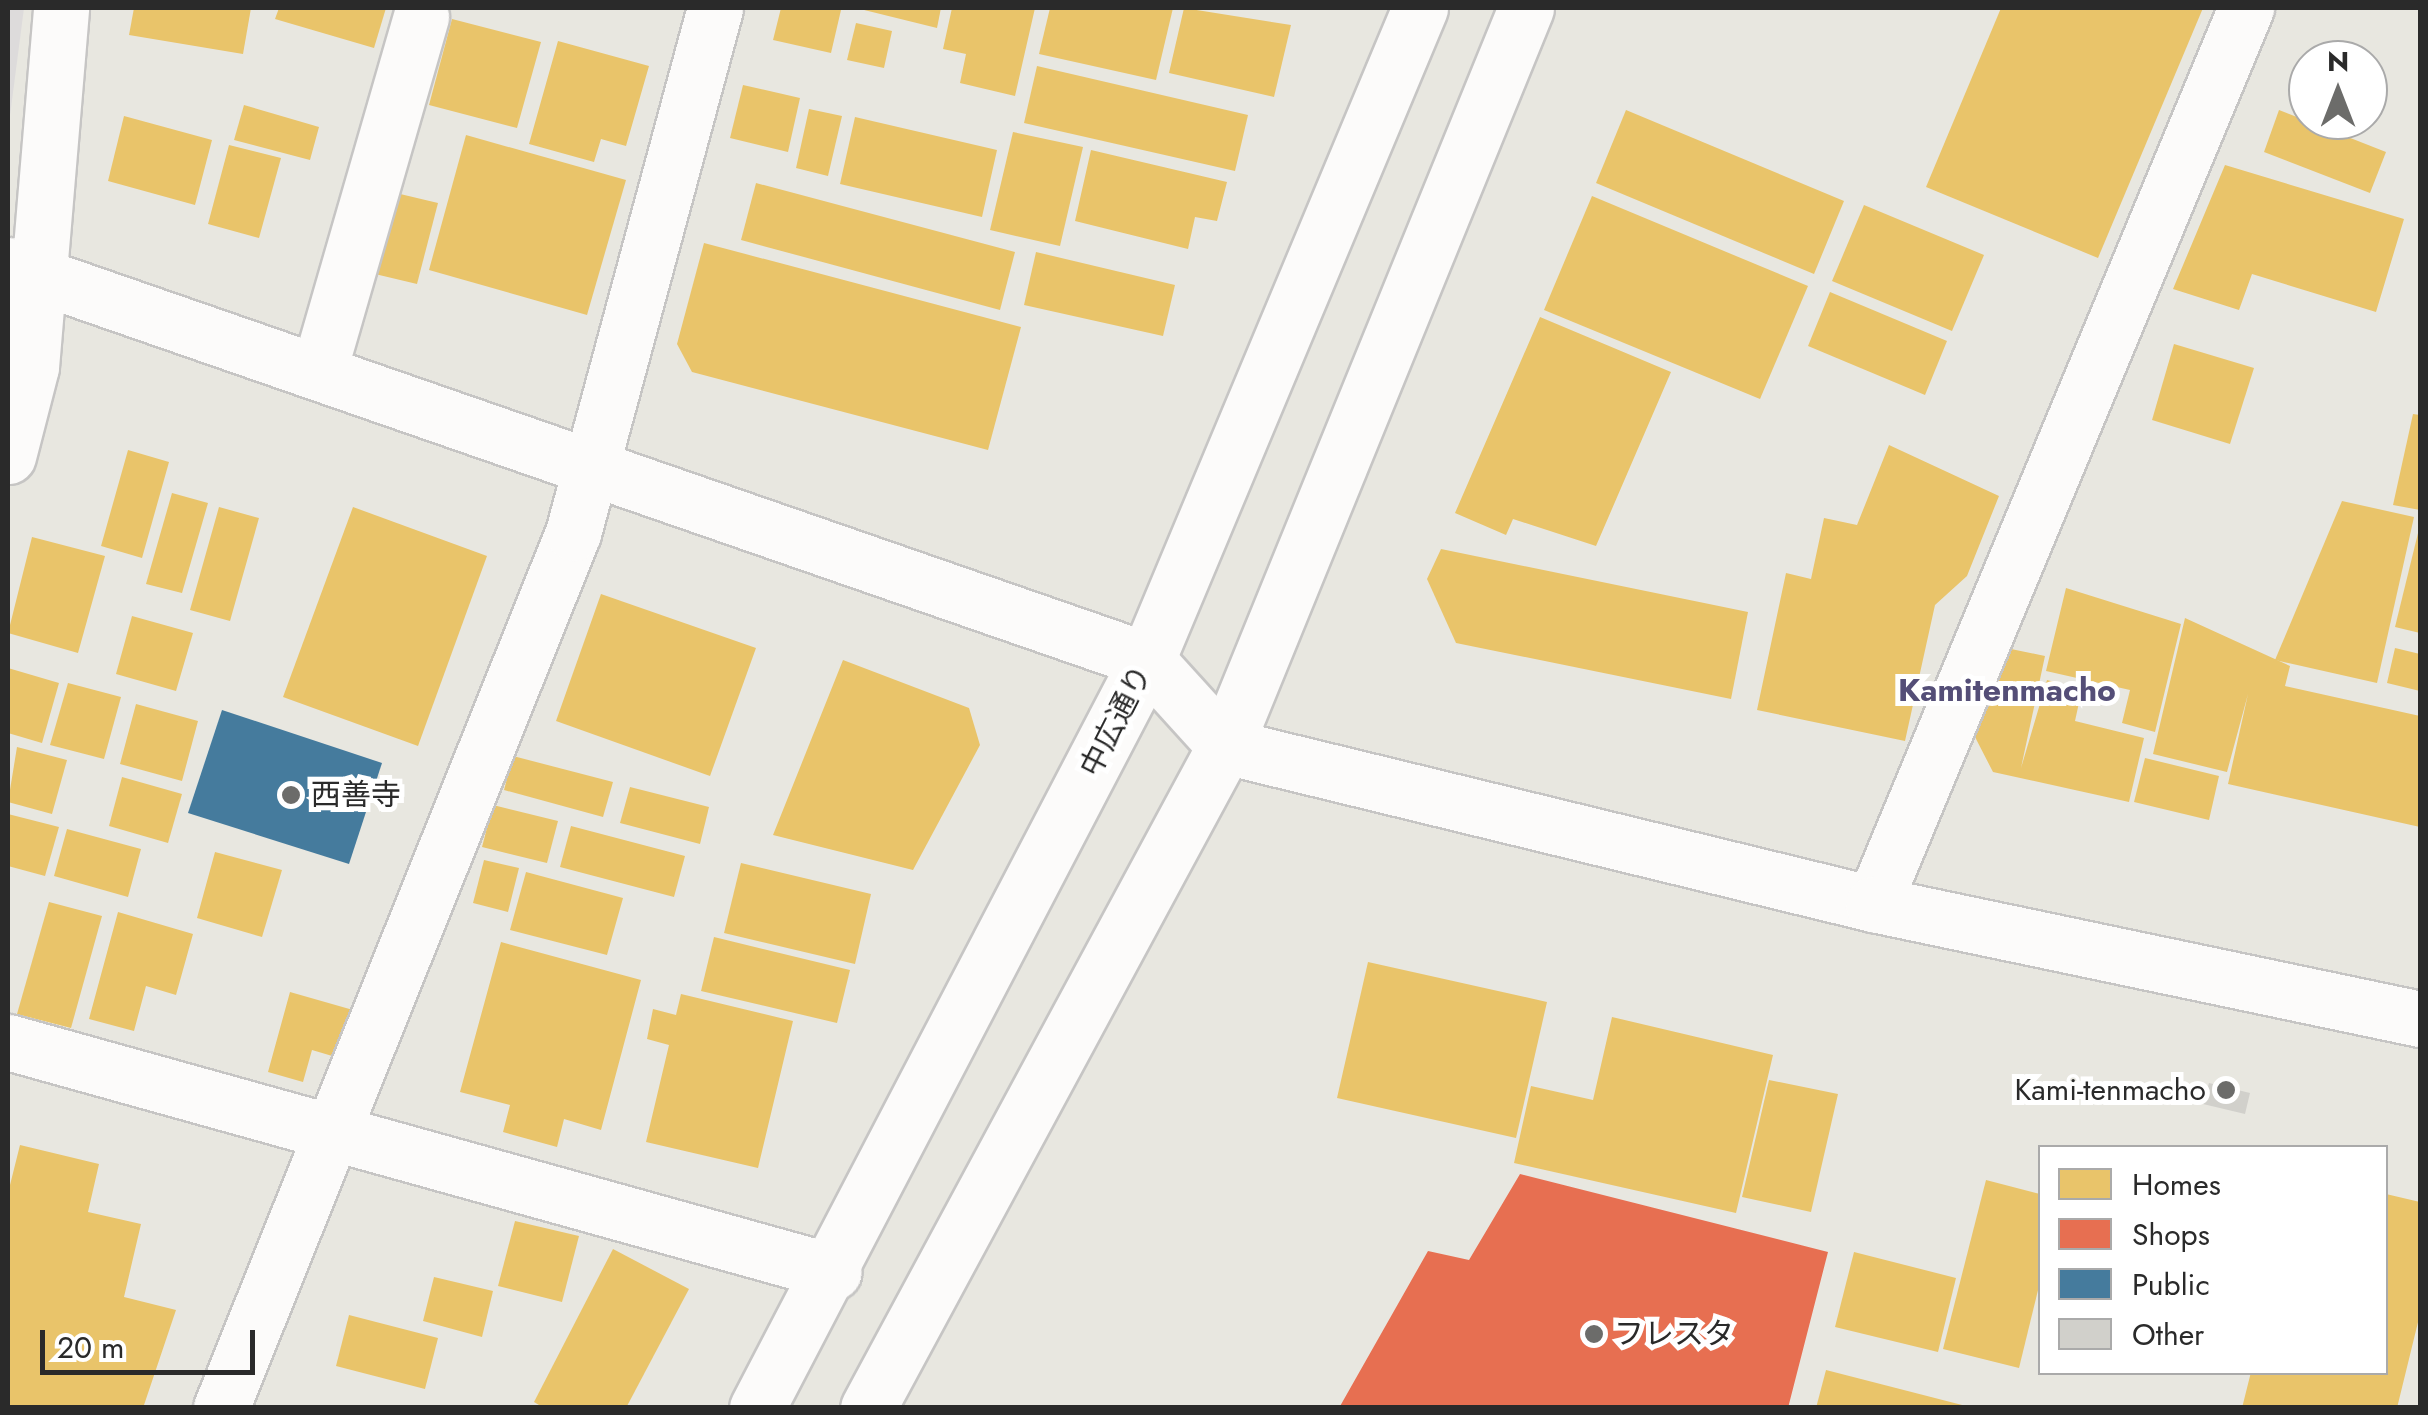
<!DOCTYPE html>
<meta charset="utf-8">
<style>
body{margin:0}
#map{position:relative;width:2428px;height:1415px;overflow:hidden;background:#e8e7e0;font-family:Jost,"Noto Sans JP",sans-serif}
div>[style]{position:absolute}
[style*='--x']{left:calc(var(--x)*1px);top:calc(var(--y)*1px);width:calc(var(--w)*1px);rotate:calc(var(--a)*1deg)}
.industrial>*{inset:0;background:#dddbdb}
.homes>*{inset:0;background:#e9c46a}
.shops>*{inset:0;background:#e76f51}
.public>*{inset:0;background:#457b9d}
.building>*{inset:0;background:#d1d0cb}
.roads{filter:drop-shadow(2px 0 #c6c5c4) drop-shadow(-2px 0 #c6c5c4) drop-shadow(0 2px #c6c5c4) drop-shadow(0 -2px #c6c5c4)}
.street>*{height:55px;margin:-27.5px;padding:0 27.5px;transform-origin:27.5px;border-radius:27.5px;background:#fcfbfa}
.secondary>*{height:55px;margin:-27.5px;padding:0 27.5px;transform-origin:27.5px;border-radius:27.5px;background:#fcfbfa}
.dots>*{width:28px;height:28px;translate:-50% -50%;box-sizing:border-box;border:5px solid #fff;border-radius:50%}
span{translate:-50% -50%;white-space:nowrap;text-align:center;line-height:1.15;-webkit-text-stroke:10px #fff;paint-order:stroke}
.street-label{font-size:30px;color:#2a2a2a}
.poi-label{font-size:30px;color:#2a2a2a}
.left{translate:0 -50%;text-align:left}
.right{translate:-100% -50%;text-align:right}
.neighbourhood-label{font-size:32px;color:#544e77;font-weight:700}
.frame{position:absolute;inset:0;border:10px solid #2a2a2a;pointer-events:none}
.legend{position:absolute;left:2038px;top:1145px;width:350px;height:230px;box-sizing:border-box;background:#fff;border:2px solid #aaa;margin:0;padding:12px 18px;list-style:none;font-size:30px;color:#2a2a2a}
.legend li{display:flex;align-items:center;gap:20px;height:50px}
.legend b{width:50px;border:2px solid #aaa}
.north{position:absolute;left:2288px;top:40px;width:100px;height:100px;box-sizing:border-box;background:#fff;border:2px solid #aaa;border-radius:50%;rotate:0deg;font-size:28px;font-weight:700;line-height:40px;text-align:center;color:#2a2a2a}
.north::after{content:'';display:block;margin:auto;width:35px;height:45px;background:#6c6c6a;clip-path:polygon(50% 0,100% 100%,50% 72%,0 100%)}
.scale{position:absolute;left:40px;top:1330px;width:215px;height:45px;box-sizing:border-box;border:5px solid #2a2a2a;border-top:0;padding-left:12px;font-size:30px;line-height:35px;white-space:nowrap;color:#2a2a2a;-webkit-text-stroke:8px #fff;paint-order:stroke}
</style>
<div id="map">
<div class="industrial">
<div style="clip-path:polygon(8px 8px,24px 8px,8px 131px)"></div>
</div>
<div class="homes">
<div style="clip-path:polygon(134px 8px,251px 8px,243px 54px,129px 35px)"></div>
<div style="clip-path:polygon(279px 8px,386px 8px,374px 48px,275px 19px)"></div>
<div style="clip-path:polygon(781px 8px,841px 10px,831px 53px,773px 40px)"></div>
<div style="clip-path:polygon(856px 8px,941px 8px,937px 28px)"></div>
<div style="clip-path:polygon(952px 8px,1035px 8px,1015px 96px,960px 83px,966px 54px,943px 49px)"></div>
<div style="clip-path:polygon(1050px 8px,1173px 8px,1156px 80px,1039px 54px)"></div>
<div style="clip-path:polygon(1184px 8px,1291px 25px,1274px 97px,1169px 73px)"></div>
<div style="clip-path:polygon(2001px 8px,2203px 8px,2098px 258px,1926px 187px)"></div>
<div style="clip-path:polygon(452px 19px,541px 42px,517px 128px,429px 105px)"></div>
<div style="clip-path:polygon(856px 23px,892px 31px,884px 68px,847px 60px)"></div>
<div style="clip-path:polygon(558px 41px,649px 66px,626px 146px,601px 139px,594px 162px,529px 144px)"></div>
<div style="clip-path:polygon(1037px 66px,1248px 115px,1235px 171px,1024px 123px)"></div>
<div style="clip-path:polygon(743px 85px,800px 98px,788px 152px,730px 138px)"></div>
<div style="clip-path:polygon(244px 105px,319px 127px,310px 160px,234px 140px)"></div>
<div style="clip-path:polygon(809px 109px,842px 116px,828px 176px,796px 168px)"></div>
<div style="clip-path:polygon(1626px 110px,1844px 201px,1814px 274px,1596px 183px)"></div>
<div style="clip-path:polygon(2279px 110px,2386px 152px,2370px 193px,2264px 152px)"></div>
<div style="clip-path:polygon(124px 116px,212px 140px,195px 205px,108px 181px)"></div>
<div style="clip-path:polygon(855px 117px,997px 150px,982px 217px,840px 184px)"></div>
<div style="clip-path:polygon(1013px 132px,1083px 147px,1060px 246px,990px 230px)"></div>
<div style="clip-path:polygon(466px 135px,626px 180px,587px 315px,429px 270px)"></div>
<div style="clip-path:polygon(229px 145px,281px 158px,259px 238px,208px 224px)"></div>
<div style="clip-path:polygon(1091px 150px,1227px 182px,1217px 221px,1195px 217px,1188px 249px,1075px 221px)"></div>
<div style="clip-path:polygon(2225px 165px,2404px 219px,2376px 312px,2252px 274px,2239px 310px,2173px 289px)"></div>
<div style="clip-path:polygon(756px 183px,1015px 252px,1000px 310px,741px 240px)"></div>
<div style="clip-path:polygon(396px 193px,438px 203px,417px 284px,375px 274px)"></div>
<div style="clip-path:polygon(1592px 196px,1808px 286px,1760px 399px,1544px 310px)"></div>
<div style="clip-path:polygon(1864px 205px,1984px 255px,1952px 331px,1832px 281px)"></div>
<div style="clip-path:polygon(704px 243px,1021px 327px,988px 450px,692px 372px,677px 344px)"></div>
<div style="clip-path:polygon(1036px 252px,1175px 285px,1163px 336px,1024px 305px)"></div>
<div style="clip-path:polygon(1830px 292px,1947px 341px,1925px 395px,1808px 346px)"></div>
<div style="clip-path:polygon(1540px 317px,1671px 372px,1596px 546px,1513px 519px,1506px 535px,1455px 513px)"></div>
<div style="clip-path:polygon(2174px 344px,2254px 368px,2230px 444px,2152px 420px)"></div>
<div style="clip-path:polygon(2413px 414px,2420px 415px,2420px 510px,2393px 505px)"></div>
<div style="clip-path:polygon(1889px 445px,1999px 496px,1967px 576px,1935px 605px,1905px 741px,1757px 710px,1786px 573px,1811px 579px,1824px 518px,1857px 525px)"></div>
<div style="clip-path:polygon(128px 450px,169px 462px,142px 558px,101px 546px)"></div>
<div style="clip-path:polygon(172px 493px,208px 503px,182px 593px,146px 584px)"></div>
<div style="clip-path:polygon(2342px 501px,2414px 517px,2377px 683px,2275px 660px)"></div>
<div style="clip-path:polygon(219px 507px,259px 518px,230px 621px,190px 610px)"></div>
<div style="clip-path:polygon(353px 507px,487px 556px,418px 746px,283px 697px)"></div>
<div style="clip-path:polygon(2419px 529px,2420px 529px,2420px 633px,2395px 627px)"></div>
<div style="clip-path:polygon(32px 537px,105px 556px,78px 653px,8px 633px)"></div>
<div style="clip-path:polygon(1441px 549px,1748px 612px,1731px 699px,1456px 643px,1427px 579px)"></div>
<div style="clip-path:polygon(2066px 588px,2181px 624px,2155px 732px,2122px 723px,2130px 690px,2046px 671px)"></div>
<div style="clip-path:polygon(601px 594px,756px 648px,710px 776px,556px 721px)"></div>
<div style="clip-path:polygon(132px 616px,193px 633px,176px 691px,116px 674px)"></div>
<div style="clip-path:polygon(2185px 618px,2290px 666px,2285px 686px,2420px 716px,2420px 827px,2228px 784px,2248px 694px,2227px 772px,2153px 754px)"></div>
<div style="clip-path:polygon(2395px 648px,2420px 654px,2420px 691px,2387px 683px)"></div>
<div style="clip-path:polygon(2011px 649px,2045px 656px,2021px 768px,2047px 680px,2082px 689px,2075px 721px,2144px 738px,2129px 802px,1993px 772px,1975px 737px)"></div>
<div style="clip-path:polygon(843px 660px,969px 708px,980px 745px,913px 870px,773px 835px)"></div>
<div style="clip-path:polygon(8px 668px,59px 683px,42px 743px,8px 733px)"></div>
<div style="clip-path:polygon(68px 683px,121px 697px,104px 759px,50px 745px)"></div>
<div style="clip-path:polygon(136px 704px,198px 721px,182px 781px,120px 764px)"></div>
<div style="clip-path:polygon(17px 747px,67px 760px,52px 814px,8px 802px)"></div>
<div style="clip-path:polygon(513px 756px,613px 782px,603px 817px,504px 790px)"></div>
<div style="clip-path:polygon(2145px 758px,2219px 776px,2209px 820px,2134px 802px)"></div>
<div style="clip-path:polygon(122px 777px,182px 794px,168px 843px,109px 826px)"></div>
<div style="clip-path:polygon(630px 787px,709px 807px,700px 844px,620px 823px)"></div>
<div style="clip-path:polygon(493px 805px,558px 821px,547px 863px,482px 847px)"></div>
<div style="clip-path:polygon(8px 814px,59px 827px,45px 876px,8px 866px)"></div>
<div style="clip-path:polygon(571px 826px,685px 856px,674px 897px,560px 867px)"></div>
<div style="clip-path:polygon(67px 829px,141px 849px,128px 897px,54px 876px)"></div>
<div style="clip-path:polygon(215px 852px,282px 870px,262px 937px,197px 918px)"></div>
<div style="clip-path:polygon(484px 860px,519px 868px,508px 912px,473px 903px)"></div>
<div style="clip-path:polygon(741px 863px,871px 894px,855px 964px,724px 933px)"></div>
<div style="clip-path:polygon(526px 872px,623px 898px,607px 955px,510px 930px)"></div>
<div style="clip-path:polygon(49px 902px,102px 916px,71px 1028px,17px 1014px)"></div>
<div style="clip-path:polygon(118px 912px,193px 934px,176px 995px,146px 986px,134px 1031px,89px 1019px)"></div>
<div style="clip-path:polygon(714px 937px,850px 970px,837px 1023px,701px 991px)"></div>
<div style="clip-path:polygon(501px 942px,641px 980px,601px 1130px,564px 1119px,557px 1147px,503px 1132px,510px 1105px,460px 1092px)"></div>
<div style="clip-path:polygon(1368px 962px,1547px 1002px,1516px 1138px,1337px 1098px)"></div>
<div style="clip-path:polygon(290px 992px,353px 1010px,339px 1058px,312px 1050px,303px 1082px,268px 1072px)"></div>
<div style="clip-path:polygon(681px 994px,793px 1021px,758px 1168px,646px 1142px,669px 1045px,647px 1039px,653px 1009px,676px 1015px)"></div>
<div style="clip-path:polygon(1612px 1017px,1773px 1055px,1736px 1213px,1514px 1163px,1531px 1086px,1593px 1100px)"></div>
<div style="clip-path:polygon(1769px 1080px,1838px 1094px,1811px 1212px,1742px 1197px)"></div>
<div style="clip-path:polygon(20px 1145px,99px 1164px,88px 1212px,141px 1224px,124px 1297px,176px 1310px,143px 1408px,8px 1408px,8px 1193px)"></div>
<div style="clip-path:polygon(1986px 1180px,2040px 1194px,2040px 1282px,2019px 1368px,1943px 1349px)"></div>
<div style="clip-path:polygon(2386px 1194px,2420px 1202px,2420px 1314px,2397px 1408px,2242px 1408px,2251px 1372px,2386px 1372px)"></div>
<div style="clip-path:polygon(515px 1221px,579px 1236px,562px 1302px,498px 1286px)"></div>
<div style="clip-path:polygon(613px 1249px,689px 1289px,626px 1408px,544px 1408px,534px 1402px)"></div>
<div style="clip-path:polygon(1854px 1252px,1956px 1278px,1938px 1352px,1835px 1327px)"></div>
<div style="clip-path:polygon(434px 1277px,493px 1291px,482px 1337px,423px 1321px)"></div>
<div style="clip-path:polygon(349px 1315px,438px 1338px,425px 1389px,336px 1366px)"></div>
<div style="clip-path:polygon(1826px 1370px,1966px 1406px,1966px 1408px,1816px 1408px)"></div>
</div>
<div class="shops">
<div style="clip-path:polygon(1520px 1174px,1828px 1252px,1788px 1408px,1339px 1408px,1428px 1251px,1469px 1260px)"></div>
</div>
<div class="public">
<div style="clip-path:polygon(222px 710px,382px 763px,349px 864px,188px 813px)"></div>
</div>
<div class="building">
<div style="clip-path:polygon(2209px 1083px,2250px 1093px,2245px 1114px,2203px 1104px)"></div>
</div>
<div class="roads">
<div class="street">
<div style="--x:319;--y:370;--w:368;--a:-73.9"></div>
<div style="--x:8;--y:456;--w:92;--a:-75.5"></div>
<div style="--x:31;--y:367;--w:360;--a:-85.2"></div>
<div style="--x:1873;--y:904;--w:971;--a:-67.4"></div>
<div style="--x:8;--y:1042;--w:857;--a:15.56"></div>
<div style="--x:221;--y:1408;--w:943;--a:-68.09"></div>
<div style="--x:573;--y:533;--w:544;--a:-74.86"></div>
</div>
<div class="secondary">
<div style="--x:8;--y:265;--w:1206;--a:19.13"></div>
<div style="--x:1147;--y:660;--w:116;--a:47.8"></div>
<div style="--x:1225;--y:746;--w:667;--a:13.7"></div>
<div style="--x:1873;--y:904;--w:559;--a:11.87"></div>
<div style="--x:757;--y:1408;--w:844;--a:-62.46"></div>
<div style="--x:1147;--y:660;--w:707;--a:-67.28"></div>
<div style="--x:868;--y:1408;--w:752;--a:-61.66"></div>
<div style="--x:1225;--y:746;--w:797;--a:-67.81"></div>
</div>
</div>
<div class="dots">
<div style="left:291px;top:795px;background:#6c6c6a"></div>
<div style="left:2226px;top:1090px;background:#6c6c6a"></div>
<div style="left:1594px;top:1334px;background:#6c6c6a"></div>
</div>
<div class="street-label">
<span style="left:1116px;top:721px;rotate:-63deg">中広通り</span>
</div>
<div class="poi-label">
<span class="left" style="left:311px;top:795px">西善寺</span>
<span class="right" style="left:2206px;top:1090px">Kami-tenmacho</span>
<span class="left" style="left:1614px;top:1334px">フレスタ</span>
</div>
<div class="neighbourhood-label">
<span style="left:2007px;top:690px">Kamitenmacho</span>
</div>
<div class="frame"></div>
<ul class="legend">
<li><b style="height:28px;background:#e9c46a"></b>Homes</li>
<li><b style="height:28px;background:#e76f51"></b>Shops</li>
<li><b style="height:28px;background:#457b9d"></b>Public</li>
<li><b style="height:28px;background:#d1d0cb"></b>Other</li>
</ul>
<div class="north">N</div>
<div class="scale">20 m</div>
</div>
